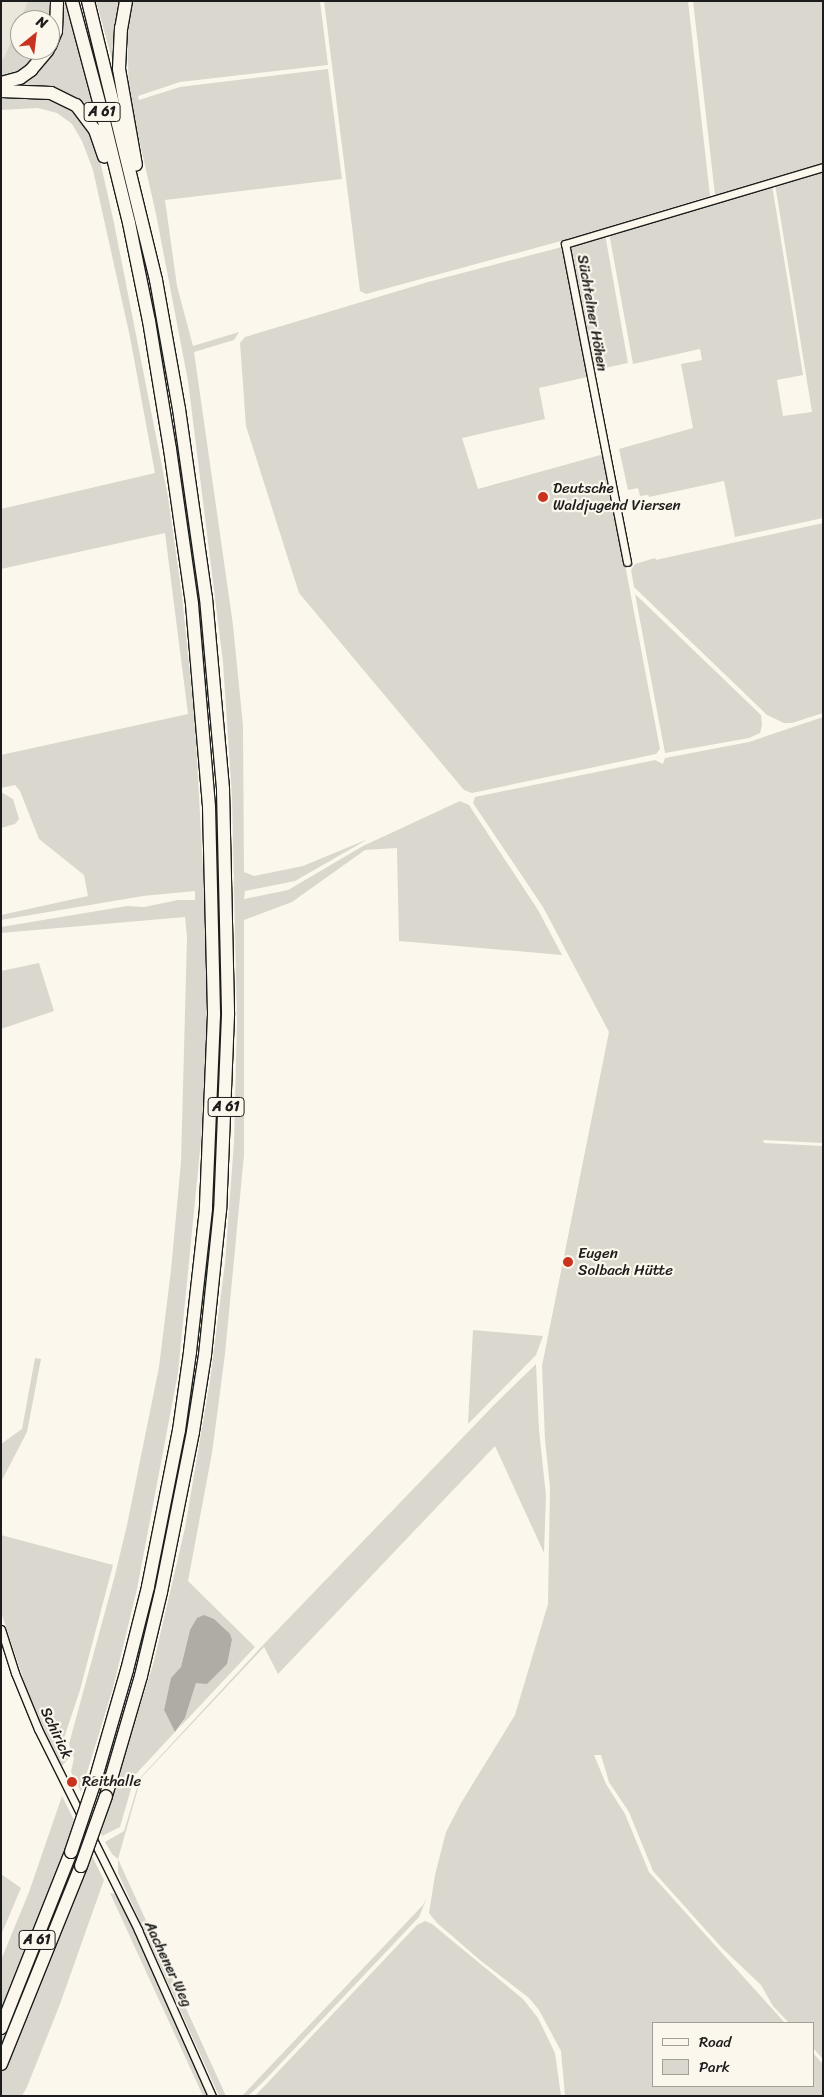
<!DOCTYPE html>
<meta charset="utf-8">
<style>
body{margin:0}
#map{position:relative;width:824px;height:2097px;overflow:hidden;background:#fbf7ec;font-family:Sriracha,sans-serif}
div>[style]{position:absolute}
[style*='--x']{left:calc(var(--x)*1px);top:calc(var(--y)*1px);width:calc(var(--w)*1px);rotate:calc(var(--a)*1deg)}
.built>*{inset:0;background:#eae6dc}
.green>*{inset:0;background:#dad7ce}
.water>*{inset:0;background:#afaca5}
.roads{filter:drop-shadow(1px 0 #1c1c1c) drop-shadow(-1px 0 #1c1c1c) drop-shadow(0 1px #1c1c1c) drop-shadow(0 -1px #1c1c1c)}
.street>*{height:7px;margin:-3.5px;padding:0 3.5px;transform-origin:3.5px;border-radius:3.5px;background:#fbf7ec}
.highway>*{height:12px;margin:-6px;padding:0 6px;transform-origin:6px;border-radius:6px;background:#fbf7ec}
.bridges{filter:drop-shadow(1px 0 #1c1c1c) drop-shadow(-1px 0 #1c1c1c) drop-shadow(0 1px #1c1c1c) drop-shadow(0 -1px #1c1c1c)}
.highway-bridge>*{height:12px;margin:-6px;padding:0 6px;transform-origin:6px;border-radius:6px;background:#fbf7ec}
.dots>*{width:14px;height:14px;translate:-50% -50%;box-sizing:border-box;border:2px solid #fbf7ec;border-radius:50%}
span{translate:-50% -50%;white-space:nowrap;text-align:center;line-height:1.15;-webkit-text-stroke:4.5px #fbf7ec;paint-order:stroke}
.shield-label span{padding:1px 4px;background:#fbf7ec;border:1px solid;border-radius:4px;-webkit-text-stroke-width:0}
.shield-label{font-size:14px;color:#1c1c1c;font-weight:700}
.street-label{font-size:15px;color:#1c1c1c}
.poi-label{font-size:15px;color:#1c1c1c}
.left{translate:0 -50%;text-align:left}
.frame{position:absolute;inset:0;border:2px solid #1c1c1c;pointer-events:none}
.legend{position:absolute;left:652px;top:2022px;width:162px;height:65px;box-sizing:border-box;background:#fbf7ec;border:1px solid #a29f99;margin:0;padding:6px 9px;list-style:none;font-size:15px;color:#1c1c1c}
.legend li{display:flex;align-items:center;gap:10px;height:25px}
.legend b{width:25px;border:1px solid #a29f99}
.north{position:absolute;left:10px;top:10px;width:50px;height:50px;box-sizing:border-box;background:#fbf7ec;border:1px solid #a29f99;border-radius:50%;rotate:29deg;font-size:14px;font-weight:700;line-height:20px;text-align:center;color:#1c1c1c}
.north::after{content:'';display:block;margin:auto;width:18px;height:22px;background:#c8321e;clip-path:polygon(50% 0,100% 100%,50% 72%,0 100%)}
</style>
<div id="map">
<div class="built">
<div style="clip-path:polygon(1px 1px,28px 1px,4px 58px,1px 59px)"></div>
</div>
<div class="green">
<div style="clip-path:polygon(28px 1px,51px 1px,50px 27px,50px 20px,20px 20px,20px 50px,41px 50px,30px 65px,13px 75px,1px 77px,1px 59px,4px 58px)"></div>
<div style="clip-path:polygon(60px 1px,66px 1px,104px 141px,81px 106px,6px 87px,37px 69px)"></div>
<div style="clip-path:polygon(96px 1px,124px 1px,115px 70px)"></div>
<div style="clip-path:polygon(133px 1px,320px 1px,328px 65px,180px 82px,138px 96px,139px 100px,180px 87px,328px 69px,342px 179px,165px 200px,177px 286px,193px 346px,239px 332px,234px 340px,194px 352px,233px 625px,243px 726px,244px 872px,254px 876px,303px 866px,368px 839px,295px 881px,245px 891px,244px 899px,288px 890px,363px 846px,460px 801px,469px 805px,538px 910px,562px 955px,399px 941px,397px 848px,365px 850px,292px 902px,244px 920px,244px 1155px,225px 1354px,212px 1453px,188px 1581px,255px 1647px,179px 1728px,185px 1718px,196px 1683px,226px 1664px,232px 1641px,190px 1630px,181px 1668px,171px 1679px,164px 1710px,175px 1732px,135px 1775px,120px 1827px,102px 1836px,101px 1833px,154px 1661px,185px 1528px,210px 1381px,225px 1263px,234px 1142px,237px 1022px,232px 797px,223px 662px,188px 381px,156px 214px,129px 95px,127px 31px)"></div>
<div style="clip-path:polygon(324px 1px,688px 1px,710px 196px,561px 241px,366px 294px,360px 291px)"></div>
<div style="clip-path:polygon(693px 1px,823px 1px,823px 163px,715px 195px)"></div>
<div style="clip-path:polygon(32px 98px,46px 99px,66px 107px,83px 122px,91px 134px,99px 156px,114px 223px,168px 497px,182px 596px,195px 722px,209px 982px,201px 1140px,178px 1373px,137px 1589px,113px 1688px,81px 1792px,71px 1772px,74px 1758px,69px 1744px,115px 1575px,127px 1525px,159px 1367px,171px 1270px,181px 1162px,187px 937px,185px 917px,1px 933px,1px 927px,127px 906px,144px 907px,178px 900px,195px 900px,195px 891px,143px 896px,1px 920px,1px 915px,88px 896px,84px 875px,39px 839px,20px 791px,15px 785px,1px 788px,1px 755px,188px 714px,165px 533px,1px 569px,1px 509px,155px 473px,130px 337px,93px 170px,82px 141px,72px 124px,57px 113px,38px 108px,1px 110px,1px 99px)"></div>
<div style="clip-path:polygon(823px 170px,823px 518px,735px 537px,724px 481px,649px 497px,648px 495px,640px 496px,638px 488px,628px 490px,619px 449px,693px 428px,681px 364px,702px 360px,700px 349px,633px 364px,609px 233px,772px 185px,803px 375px,777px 380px,783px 416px,812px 412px,775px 184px)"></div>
<div style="clip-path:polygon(605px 234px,628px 363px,591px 371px,568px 251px,571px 244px)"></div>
<div style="clip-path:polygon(562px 247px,587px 377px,539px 388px,545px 419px,462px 438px,478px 489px,604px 454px,660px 749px,656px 754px,472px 793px,464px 790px,299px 593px,246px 426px,240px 343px,245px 337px,428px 282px)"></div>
<div style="clip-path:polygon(823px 523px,823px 713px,792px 723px,784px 723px,767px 715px,634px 587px,631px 570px,635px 564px,655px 558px,656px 560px)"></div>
<div style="clip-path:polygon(635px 594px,761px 715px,762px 725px,760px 733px,749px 738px,665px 753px)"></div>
<div style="clip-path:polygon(823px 717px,823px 1143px,763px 1140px,764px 1143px,823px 1146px,823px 2059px,813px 2048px,813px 2023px,789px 2023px,773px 2006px,761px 1985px,722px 1948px,653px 1871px,629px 1812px,609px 1782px,601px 1755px,594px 1755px,606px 1784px,625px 1814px,649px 1872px,785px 2023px,653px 2023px,653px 2086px,813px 2086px,813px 2053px,823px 2064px,823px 2096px,565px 2096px,561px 2051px,539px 2010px,529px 1998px,481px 1961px,437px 1923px,429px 1913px,435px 1875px,446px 1832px,461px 1803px,515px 1715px,548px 1604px,550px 1487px,545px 1440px,542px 1366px,609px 1032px,543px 907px,473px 803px,475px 797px,655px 760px,663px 764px,665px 758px,749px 742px)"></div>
<div style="clip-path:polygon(1px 792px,13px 799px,19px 819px,15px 824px,1px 828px)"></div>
<div style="clip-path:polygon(39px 963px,54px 1011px,1px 1029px,1px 971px)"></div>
<div style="clip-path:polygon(473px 1330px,543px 1336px,536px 1355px,468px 1424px)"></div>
<div style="clip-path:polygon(35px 1358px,41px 1359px,27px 1432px,1px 1482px,1px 1444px,22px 1429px)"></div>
<div style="clip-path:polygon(536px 1364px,539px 1430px,546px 1496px,544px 1553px,495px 1446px,278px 1674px,264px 1647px,141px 1778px,118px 1859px,226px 2096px,219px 2096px,118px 1873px,118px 1859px,112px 1854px,105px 1842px,124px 1831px,140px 1778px,264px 1644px,495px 1404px)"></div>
<div style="clip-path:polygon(1px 1535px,113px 1565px,80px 1690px,61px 1747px,68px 1759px,62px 1766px,33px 1708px,1px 1612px)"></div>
<div style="clip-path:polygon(62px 1796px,104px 1880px,60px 2004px,27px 2087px,22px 2096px,1px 2096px,1px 1960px,29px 1892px)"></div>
<div style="clip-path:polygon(1px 1874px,21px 1888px,1px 1935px)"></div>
<div style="clip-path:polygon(110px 1893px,117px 1894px,208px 2096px,203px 2096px)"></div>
<div style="clip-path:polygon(427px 1897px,419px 1917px,264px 2081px,248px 2096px,242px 2096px,423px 1905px)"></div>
<div style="clip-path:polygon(425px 1921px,432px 1924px,523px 1999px,538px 2018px,555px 2053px,561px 2096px,255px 2096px,417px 1925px)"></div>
</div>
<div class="water">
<div style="clip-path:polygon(204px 1615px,214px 1619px,230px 1634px,232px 1640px,227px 1664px,207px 1684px,196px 1683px,185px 1718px,175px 1732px,164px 1710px,171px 1678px,181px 1667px,190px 1630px,197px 1618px)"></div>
</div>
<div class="roads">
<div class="street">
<div style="--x:627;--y:562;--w:324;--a:-101"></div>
<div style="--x:565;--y:244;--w:269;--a:-16.6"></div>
<div style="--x:1;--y:1629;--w:46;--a:72.3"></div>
<div style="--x:15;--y:1673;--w:61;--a:67.7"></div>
<div style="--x:38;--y:1729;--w:225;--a:63.5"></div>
<div style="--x:138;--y:1930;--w:182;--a:66"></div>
</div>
<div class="highway">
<div style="--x:72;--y:1;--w:112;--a:75"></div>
<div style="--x:101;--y:109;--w:117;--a:76.2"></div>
<div style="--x:129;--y:223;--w:100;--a:78.5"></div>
<div style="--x:149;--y:321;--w:130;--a:80.7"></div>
<div style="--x:170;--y:449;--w:157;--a:81.9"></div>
<div style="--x:192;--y:604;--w:204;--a:85.2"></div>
<div style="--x:209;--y:807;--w:208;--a:88.6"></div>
<div style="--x:214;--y:1015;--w:194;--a:92.4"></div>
<div style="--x:206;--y:1209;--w:144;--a:96.4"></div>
<div style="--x:190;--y:1352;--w:79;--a:98"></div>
<div style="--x:179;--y:1430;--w:160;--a:101.2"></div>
<div style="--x:148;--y:1587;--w:86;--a:104.2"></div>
<div style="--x:127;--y:1670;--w:119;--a:106.1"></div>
<div style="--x:88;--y:1;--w:287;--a:76.3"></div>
<div style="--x:156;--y:280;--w:131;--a:79.9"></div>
<div style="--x:179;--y:409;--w:191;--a:81.9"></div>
<div style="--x:206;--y:598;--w:193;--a:84.9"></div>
<div style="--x:223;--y:790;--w:225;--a:88.7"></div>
<div style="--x:228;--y:1015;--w:195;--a:92.3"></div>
<div style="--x:220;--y:1210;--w:146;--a:95.9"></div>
<div style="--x:205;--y:1355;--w:78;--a:98.9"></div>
<div style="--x:193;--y:1432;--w:163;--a:101.3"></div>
<div style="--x:161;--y:1592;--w:86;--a:103.4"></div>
<div style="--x:141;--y:1676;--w:125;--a:106.3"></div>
<div style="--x:126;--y:1;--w:27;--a:100"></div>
<div style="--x:121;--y:28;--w:41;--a:92.8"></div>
<div style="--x:119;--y:69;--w:97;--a:80"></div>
<div style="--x:50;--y:46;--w:16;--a:-68"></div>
<div style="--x:56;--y:31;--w:30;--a:-88"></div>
<div style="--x:1;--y:83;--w:20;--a:-15"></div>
<div style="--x:20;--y:78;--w:14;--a:-36"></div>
<div style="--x:31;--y:70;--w:26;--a:-50"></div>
<div style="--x:1;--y:91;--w:50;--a:2.3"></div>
<div style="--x:51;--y:93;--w:28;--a:26"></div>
<div style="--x:76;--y:105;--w:31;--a:53"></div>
<div style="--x:95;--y:130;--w:28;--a:71"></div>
<div style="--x:1;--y:2028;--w:189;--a:-68.3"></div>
<div style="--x:1;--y:2064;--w:214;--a:-68"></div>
</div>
</div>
<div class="bridges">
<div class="highway-bridge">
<div style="--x:71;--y:1852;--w:72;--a:-71.3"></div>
<div style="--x:81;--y:1866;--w:74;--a:-70.3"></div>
</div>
</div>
<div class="dots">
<div style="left:543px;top:497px;background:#c8321e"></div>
<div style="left:568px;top:1262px;background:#c8321e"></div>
<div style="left:72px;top:1782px;background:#c8321e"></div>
</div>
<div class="shield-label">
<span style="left:102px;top:112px">A 61</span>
<span style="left:226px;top:1107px">A 61</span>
<span style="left:37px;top:1940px">A 61</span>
</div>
<div class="street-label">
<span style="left:592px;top:313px;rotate:80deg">Süchtelner Höhen</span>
<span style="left:56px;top:1733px;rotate:65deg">Schirick</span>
<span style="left:168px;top:1964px;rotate:65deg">Aachener Weg</span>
</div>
<div class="poi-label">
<span class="left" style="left:553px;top:497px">Deutsche<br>Waldjugend Viersen</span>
<span class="left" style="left:578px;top:1262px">Eugen<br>Solbach Hütte</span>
<span class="left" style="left:82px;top:1782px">Reithalle</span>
</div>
<div class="frame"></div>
<ul class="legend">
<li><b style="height:6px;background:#fbf7ec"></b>Road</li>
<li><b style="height:14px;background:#dad7ce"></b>Park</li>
</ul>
<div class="north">N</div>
</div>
